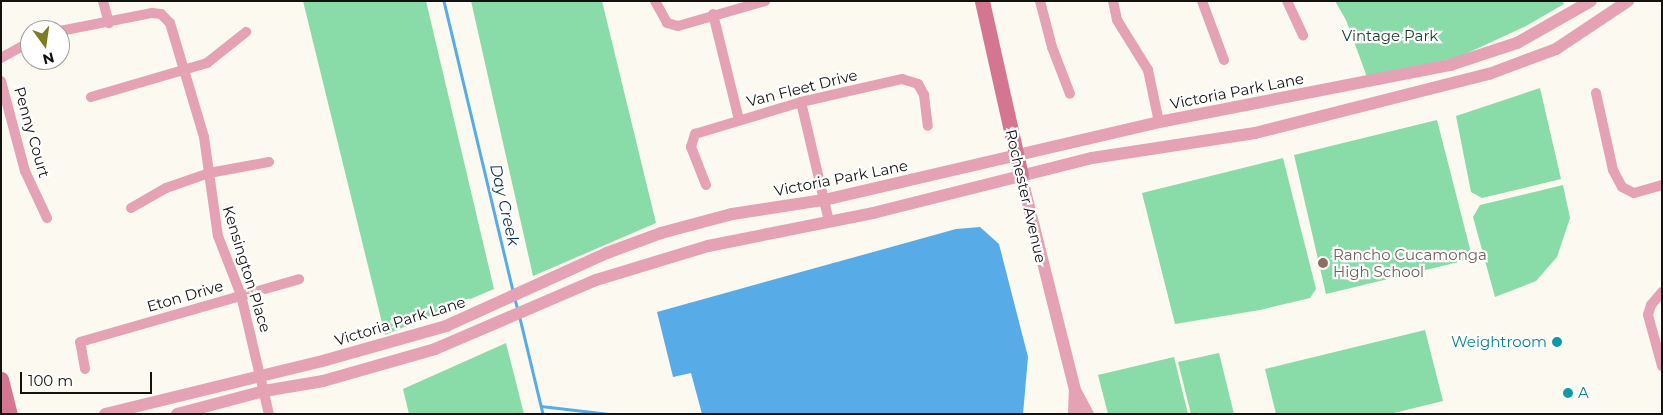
<!DOCTYPE html>
<style>
body{margin:0}
#map{position:relative;width:1663px;height:415px;overflow:hidden;background:#fcfaf0;font-family:Montserrat,sans-serif}
div>[style]{position:absolute}
[style*='--x']{left:calc(var(--x)*1px);top:calc(var(--y)*1px);width:calc(var(--w)*1px);rotate:calc(var(--a)*1deg)}
.green>*{inset:0;background:#89dba8}
.water>*{inset:0;background:#57abe7}
.stream>*{height:2.5px;margin:-1.25px;padding:0 1.25px;transform-origin:1.25px;border-radius:1.25px;background:#57abe7}
.minor>*{height:10px;margin:-5px;padding:0 5px;transform-origin:5px;border-radius:5px;background:#e4a2b4}
.tertiary>*{height:12px;margin:-6px;padding:0 6px;transform-origin:6px;border-radius:6px;background:#e4a2b4}
.secondary>*{height:15px;margin:-7.5px;padding:0 7.5px;transform-origin:7.5px;border-radius:7.5px;background:#d47592}
.dots>*{width:14px;height:14px;translate:-50% -50%;box-sizing:border-box;border:2px solid #fff;border-radius:50%}
span{translate:-50% -50%;white-space:nowrap;text-align:center;line-height:1.15;-webkit-text-stroke:4.5px #fff;paint-order:stroke}
.park-label{font-size:15px;color:#1a422b}
.street-label{font-size:15px;color:#12120f}
.education-label{font-size:15px;color:#785e54}
.left{translate:0 -50%;text-align:left}
.culture-label{font-size:15px;color:#0d838f}
.right{translate:-100% -50%;text-align:right}
.water-label{font-size:16px;color:#10344d;font-style:italic}
.frame{position:absolute;inset:0;border:2px solid #12120f;pointer-events:none}
.north{position:absolute;left:20px;top:20px;width:50px;height:50px;box-sizing:border-box;background:#fff;border:1px solid #a0a09f;border-radius:50%;rotate:166deg;font-size:14px;font-weight:700;line-height:20px;text-align:center;color:#12120f}
.north::after{content:'';display:block;margin:auto;width:18px;height:22px;background:#7b7c24;clip-path:polygon(50% 0,100% 100%,50% 72%,0 100%)}
.scale{position:absolute;left:20px;top:372px;width:132px;height:22px;box-sizing:border-box;border:2px solid #12120f;border-top:0;padding-left:6px;font-size:15px;line-height:18px;white-space:nowrap;color:#12120f;-webkit-text-stroke:4px #fff;paint-order:stroke}
</style>
<div id="map">
<div class="green">
<div style="clip-path:polygon(303px 1px,426px 1px,494px 289px,385px 335px)"></div>
<div style="clip-path:polygon(471px 1px,602px 1px,656px 223px,533px 276px)"></div>
<div style="clip-path:polygon(1335px 1px,1562px 1px,1564px 4px,1526px 26px,1459px 57px,1367px 77px,1346px 20px)"></div>
<div style="clip-path:polygon(1540px 88px,1561px 179px,1482px 198px,1471px 192px,1456px 116px)"></div>
<div style="clip-path:polygon(1437px 120px,1470px 249px,1467px 260px,1326px 294px,1294px 155px)"></div>
<div style="clip-path:polygon(1283px 158px,1316px 289px,1310px 298px,1260px 310px,1175px 324px,1142px 193px)"></div>
<div style="clip-path:polygon(1563px 185px,1570px 218px,1557px 257px,1536px 281px,1495px 297px,1473px 217px,1480px 205px)"></div>
<div style="clip-path:polygon(1425px 330px,1443px 401px,1390px 414px,1276px 414px,1265px 369px)"></div>
<div style="clip-path:polygon(506px 343px,524px 414px,409px 414px,403px 389px)"></div>
<div style="clip-path:polygon(1219px 353px,1234px 414px,1191px 414px,1178px 362px)"></div>
<div style="clip-path:polygon(1174px 357px,1188px 414px,1108px 414px,1098px 375px)"></div>
</div>
<div class="water">
<div style="clip-path:polygon(980px 227px,999px 244px,1028px 357px,1023px 414px,702px 414px,691px 373px,673px 377px,657px 312px,956px 229px)"></div>
</div>
<div class="stream">
<div style="--x:444;--y:1;--w:298;--a:76.6"></div>
<div style="--x:515;--y:299;--w:11;--a:75"></div>
<div style="--x:520;--y:318;--w:99;--a:76.5"></div>
<div style="--x:541;--y:406;--w:68;--a:6.7"></div>
</div>
<div class="minor">
<div style="--x:103;--y:1;--w:23;--a:75"></div>
<div style="--x:655;--y:1;--w:25;--a:61"></div>
<div style="--x:667;--y:23;--w:11;--a:15"></div>
<div style="--x:678;--y:26;--w:91;--a:-16"></div>
<div style="--x:1040;--y:1;--w:48;--a:75.4"></div>
<div style="--x:1052;--y:47;--w:50;--a:69"></div>
<div style="--x:1113;--y:1;--w:19;--a:78"></div>
<div style="--x:1117;--y:20;--w:59;--a:58.2"></div>
<div style="--x:1148;--y:70;--w:53;--a:78.1"></div>
<div style="--x:1202;--y:1;--w:63;--a:69.6"></div>
<div style="--x:1287;--y:1;--w:38;--a:65"></div>
<div style="--x:713;--y:14;--w:109;--a:76.2"></div>
<div style="--x:60;--y:31;--w:94;--a:-11.1"></div>
<div style="--x:152;--y:13;--w:9;--a:6"></div>
<div style="--x:161;--y:14;--w:13;--a:45"></div>
<div style="--x:170;--y:23;--w:119;--a:73.4"></div>
<div style="--x:204;--y:137;--w:100;--a:82"></div>
<div style="--x:218;--y:236;--w:63;--a:68.7"></div>
<div style="--x:241;--y:295;--w:122;--a:76.8"></div>
<div style="--x:1;--y:58;--w:33;--a:-29"></div>
<div style="--x:1;--y:81;--w:93;--a:75.1"></div>
<div style="--x:25;--y:171;--w:52;--a:64.9"></div>
<div style="--x:1596;--y:93;--w:79;--a:77.6"></div>
<div style="--x:1613;--y:170;--w:19;--a:62"></div>
<div style="--x:1622;--y:187;--w:13;--a:27"></div>
<div style="--x:1634;--y:193;--w:29;--a:-16"></div>
<div style="--x:91;--y:97;--w:121;--a:-16.3"></div>
<div style="--x:207;--y:63;--w:50;--a:-38.5"></div>
<div style="--x:801;--y:102;--w:122;--a:76.8"></div>
<div style="--x:706;--y:185;--w:41;--a:-111.5"></div>
<div style="--x:691;--y:147;--w:14;--a:-73"></div>
<div style="--x:695;--y:134;--w:111;--a:-16.8"></div>
<div style="--x:801;--y:102;--w:104;--a:-12.8"></div>
<div style="--x:902;--y:79;--w:17;--a:17"></div>
<div style="--x:918;--y:84;--w:13;--a:61"></div>
<div style="--x:924;--y:95;--w:31;--a:83"></div>
<div style="--x:131;--y:208;--w:40;--a:-29.7"></div>
<div style="--x:166;--y:188;--w:46;--a:-19.2"></div>
<div style="--x:209;--y:173;--w:61;--a:-10.4"></div>
<div style="--x:1662;--y:292;--w:17;--a:130"></div>
<div style="--x:1651;--y:305;--w:10;--a:107"></div>
<div style="--x:1648;--y:315;--w:53;--a:74.6"></div>
<div style="--x:85;--y:369;--w:27;--a:-100"></div>
<div style="--x:80;--y:342;--w:228;--a:-16"></div>
</div>
<div class="tertiary">
<div style="--x:1021;--y:175;--w:222;--a:75.9"></div>
<div style="--x:1075;--y:390;--w:27;--a:62"></div>
<div style="--x:105;--y:414;--w:228;--a:-13.7"></div>
<div style="--x:326;--y:360;--w:125;--a:-15.8"></div>
<div style="--x:446;--y:326;--w:177;--a:-24.4"></div>
<div style="--x:607;--y:253;--w:58;--a:-20.3"></div>
<div style="--x:661;--y:233;--w:73;--a:-15"></div>
<div style="--x:732;--y:214;--w:93;--a:-8.7"></div>
<div style="--x:824;--y:200;--w:344;--a:-13.1"></div>
<div style="--x:1159;--y:122;--w:297;--a:-11.1"></div>
<div style="--x:1450;--y:65;--w:71;--a:-18.2"></div>
<div style="--x:1517;--y:43;--w:85;--a:-29.6"></div>
<div style="--x:177;--y:414;--w:90;--a:-14.8"></div>
<div style="--x:264;--y:391;--w:60;--a:-9.6"></div>
<div style="--x:323;--y:381;--w:116;--a:-15.9"></div>
<div style="--x:435;--y:349;--w:175;--a:-23.2"></div>
<div style="--x:596;--y:280;--w:117;--a:-16.9"></div>
<div style="--x:708;--y:246;--w:168;--a:-11.3"></div>
<div style="--x:873;--y:213;--w:226;--a:-14.1"></div>
<div style="--x:1092;--y:158;--w:165;--a:-8.7"></div>
<div style="--x:1255;--y:133;--w:241;--a:-14.2"></div>
<div style="--x:1489;--y:74;--w:72;--a:-20.5"></div>
<div style="--x:1556;--y:49;--w:87;--a:-33.7"></div>
<div style="--x:1074;--y:414;--w:24;--a:-88"></div>
</div>
<div class="secondary">
<div style="--x:982;--y:1;--w:178;--a:77.4"></div>
<div style="--x:1;--y:379;--w:36;--a:76"></div>
</div>
<div class="dots">
<div style="left:1323px;top:263px;background:#8d6e63"></div>
<div style="left:1557px;top:342px;background:#0f9aa8"></div>
<div style="left:1568px;top:393px;background:#0f9aa8"></div>
</div>
<div class="park-label">
<span style="left:1390px;top:36px">Vintage Park</span>
</div>
<div class="street-label">
<span style="left:802px;top:88px;rotate:-14deg">Van Fleet Drive</span>
<span style="left:1237px;top:91px;rotate:-11deg">Victoria Park Lane</span>
<span style="left:32px;top:132px;rotate:74deg">Penny Court</span>
<span style="left:841px;top:178px;rotate:-11deg">Victoria Park Lane</span>
<span style="left:1026px;top:196px;rotate:77deg">Rochester Avenue</span>
<span style="left:247px;top:269px;rotate:73deg">Kensington Place</span>
<span style="left:185px;top:296px;rotate:-16deg">Eton Drive</span>
<span style="left:400px;top:321px;rotate:-17deg">Victoria Park Lane</span>
</div>
<div class="education-label">
<span class="left" style="left:1333px;top:263px">Rancho Cucamonga<br>High School</span>
</div>
<div class="culture-label">
<span class="right" style="left:1547px;top:342px">Weightroom</span>
<span class="left" style="left:1578px;top:393px">A</span>
</div>
<div class="water-label">
<span style="left:504px;top:205px;rotate:77deg">Day Creek</span>
</div>
<div class="frame"></div>
<div class="north">N</div>
<div class="scale">100 m</div>
</div>
